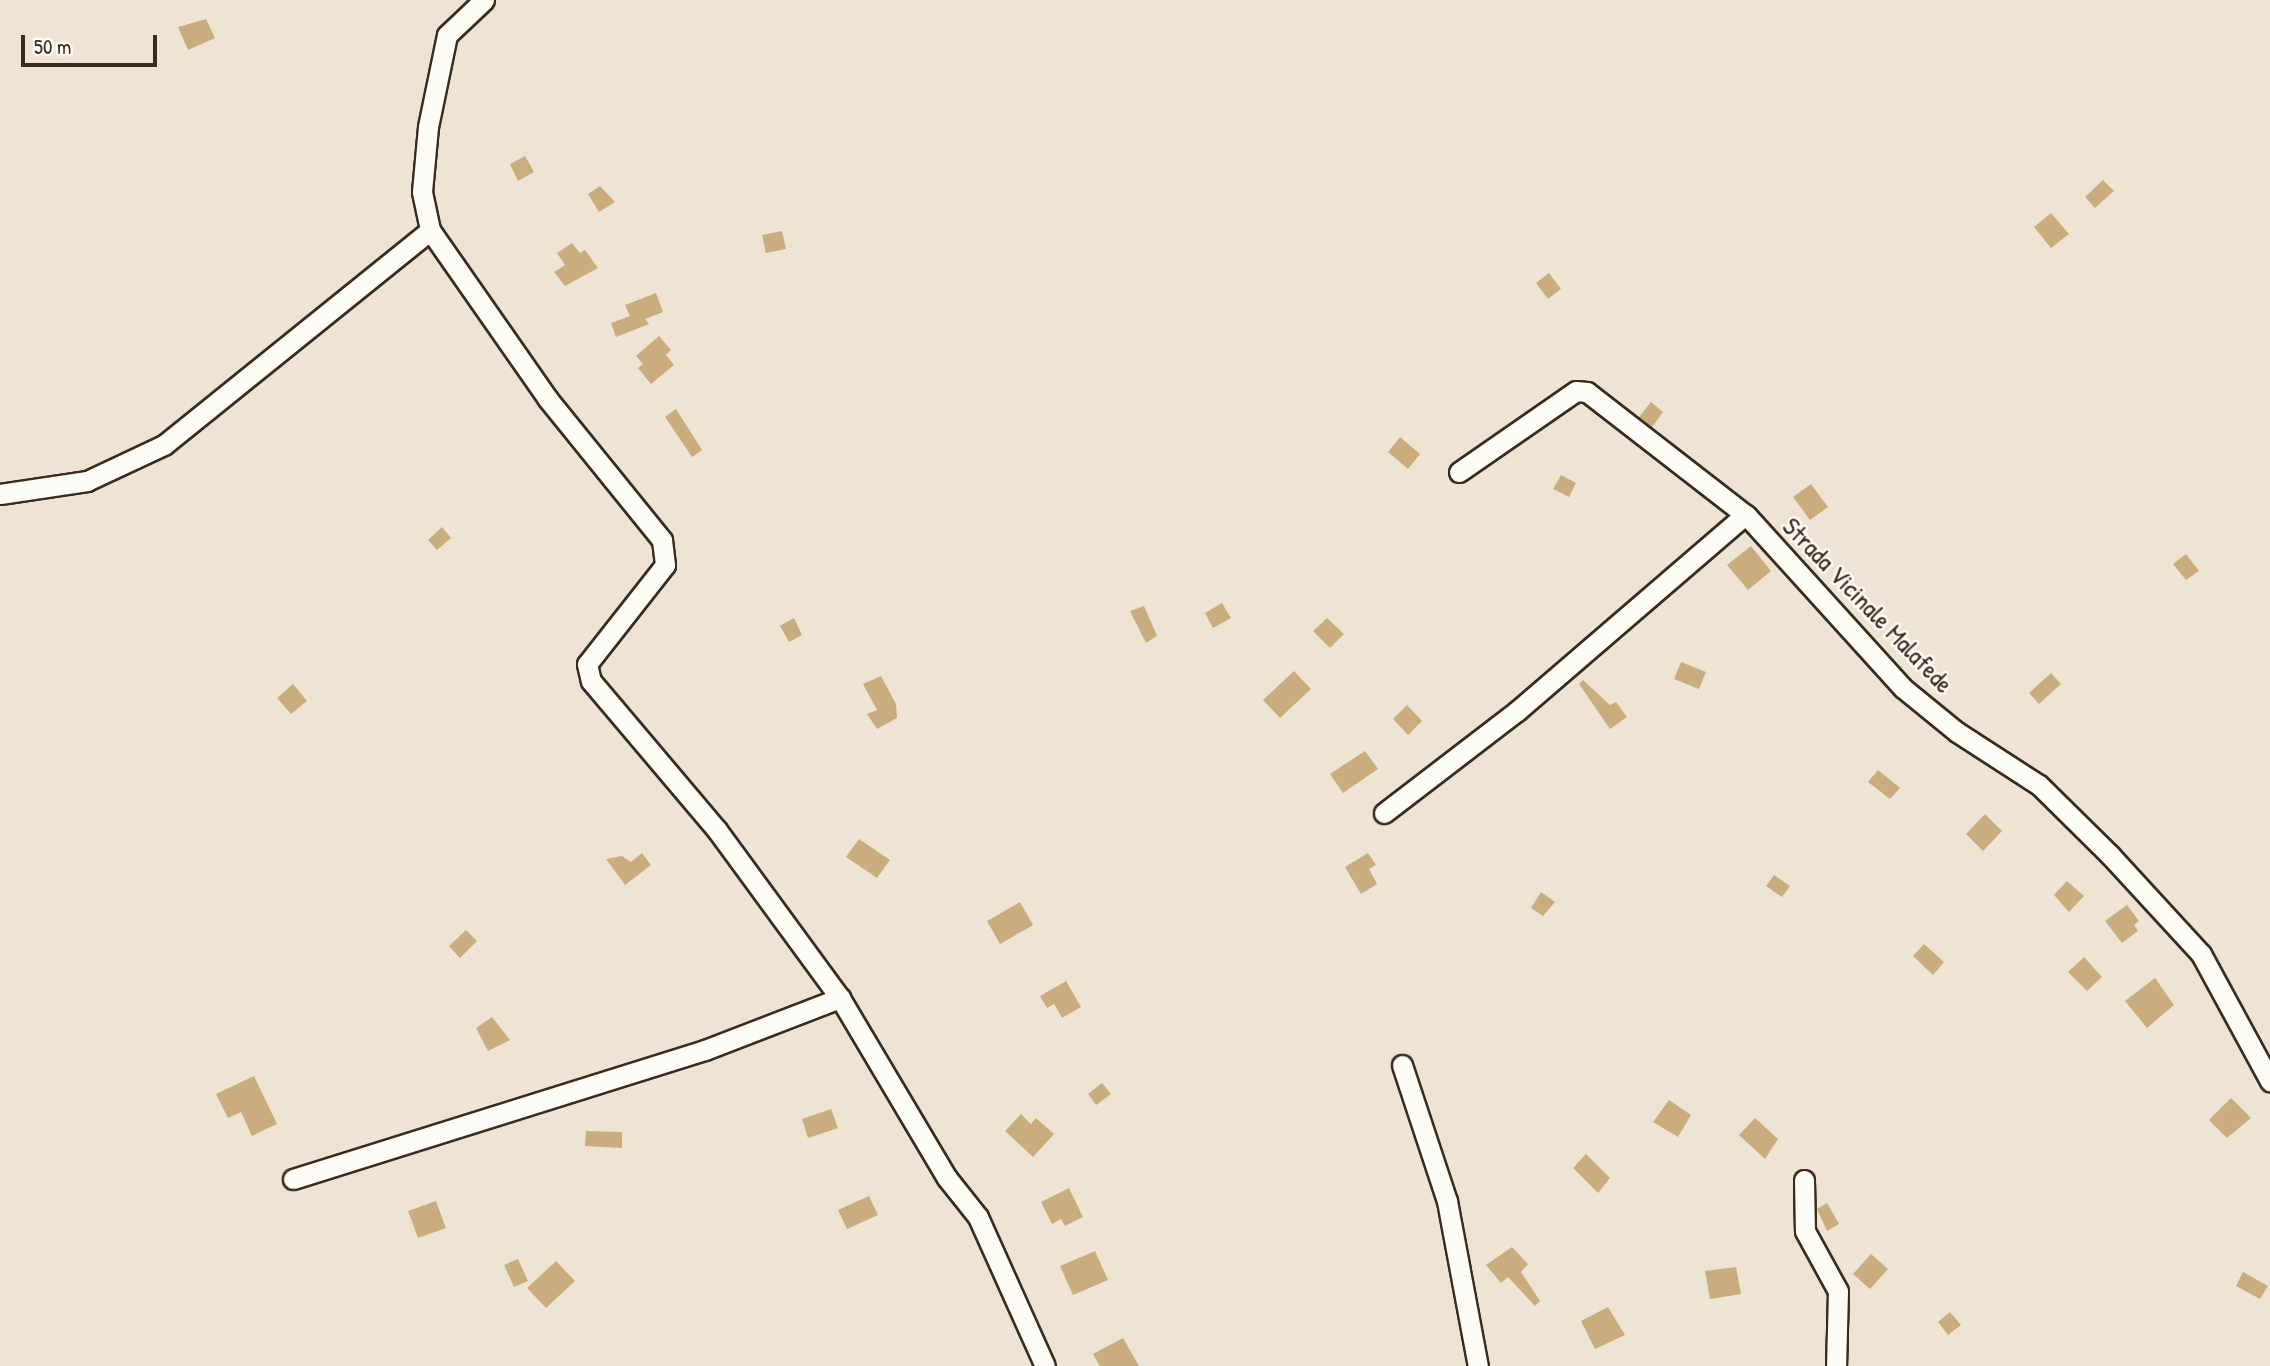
<!DOCTYPE html>
<style>
body{margin:0}
#map{position:relative;width:2270px;height:1366px;overflow:hidden;background:#eee4d3;font-family:"Patrick Hand",sans-serif}
div>[style]{position:absolute}
[style*='--x']{left:calc(var(--x)*1px);top:calc(var(--y)*1px);width:calc(var(--w)*1px);rotate:calc(var(--a)*1deg)}
.building>*{inset:0;background:#caad7f}
.roads{filter:drop-shadow(2px 0 #3b2a1e) drop-shadow(-2px 0 #3b2a1e) drop-shadow(0 2px #3b2a1e) drop-shadow(0 -2px #3b2a1e)}
.street>*{height:19px;margin:-9.5px;padding:0 9.5px;transform-origin:9.5px;border-radius:9.5px;background:#fdfcf7}
span{translate:-50% -50%;white-space:nowrap;text-align:center;line-height:1.15;-webkit-text-stroke:5px #fdfcf7;paint-order:stroke}
.street-label{font-size:26px;color:#3b2a1e}
.scale{position:absolute;left:21px;top:35px;width:136px;height:32px;box-sizing:border-box;border:4px solid #3b2a1e;border-top:0;padding-left:9px;font-size:21px;line-height:24px;white-space:nowrap;color:#3b2a1e;-webkit-text-stroke:5px #fdfcf7;paint-order:stroke}
</style>
<div id="map">
<div class="building">
<div style="clip-path:polygon(206px 19px,215px 38px,188px 50px,178px 27px)"></div>
<div style="clip-path:polygon(525px 156px,534px 172px,518px 181px,510px 164px)"></div>
<div style="clip-path:polygon(2103px 180px,2114px 191px,2095px 208px,2085px 197px)"></div>
<div style="clip-path:polygon(600px 186px,615px 202px,599px 212px,588px 194px)"></div>
<div style="clip-path:polygon(2051px 213px,2069px 234px,2051px 248px,2034px 227px)"></div>
<div style="clip-path:polygon(782px 231px,786px 249px,766px 253px,762px 235px)"></div>
<div style="clip-path:polygon(572px 243px,580px 253px,585px 250px,598px 268px,565px 286px,554px 272px,565px 265px,557px 253px)"></div>
<div style="clip-path:polygon(1549px 273px,1561px 289px,1548px 299px,1536px 283px)"></div>
<div style="clip-path:polygon(656px 293px,663px 312px,645px 319px,649px 324px,616px 337px,611px 323px,630px 316px,625px 305px)"></div>
<div style="clip-path:polygon(659px 336px,671px 350px,666px 355px,674px 365px,651px 384px,638px 368px,643px 364px,636px 356px)"></div>
<div style="clip-path:polygon(1651px 402px,1663px 412px,1652px 427px,1639px 417px)"></div>
<div style="clip-path:polygon(676px 409px,702px 450px,692px 457px,665px 417px)"></div>
<div style="clip-path:polygon(1400px 437px,1420px 454px,1408px 469px,1388px 452px)"></div>
<div style="clip-path:polygon(1561px 475px,1576px 483px,1569px 497px,1553px 489px)"></div>
<div style="clip-path:polygon(1811px 484px,1828px 507px,1810px 520px,1793px 497px)"></div>
<div style="clip-path:polygon(442px 527px,451px 538px,437px 550px,428px 540px)"></div>
<div style="clip-path:polygon(1751px 546px,1771px 571px,1748px 590px,1727px 565px)"></div>
<div style="clip-path:polygon(2186px 554px,2199px 571px,2186px 580px,2173px 564px)"></div>
<div style="clip-path:polygon(1222px 603px,1231px 618px,1213px 628px,1205px 613px)"></div>
<div style="clip-path:polygon(1144px 606px,1157px 636px,1146px 643px,1130px 611px)"></div>
<div style="clip-path:polygon(794px 618px,802px 635px,789px 642px,780px 626px)"></div>
<div style="clip-path:polygon(1327px 618px,1344px 634px,1330px 648px,1313px 631px)"></div>
<div style="clip-path:polygon(1681px 662px,1706px 672px,1699px 689px,1674px 679px)"></div>
<div style="clip-path:polygon(1294px 671px,1311px 689px,1280px 718px,1263px 700px)"></div>
<div style="clip-path:polygon(2051px 673px,2061px 684px,2039px 704px,2029px 693px)"></div>
<div style="clip-path:polygon(881px 676px,896px 704px,897px 718px,877px 729px,867px 714px,877px 710px,863px 684px)"></div>
<div style="clip-path:polygon(1583px 680px,1610px 705px,1616px 702px,1627px 717px,1610px 729px,1579px 684px)"></div>
<div style="clip-path:polygon(293px 684px,307px 701px,291px 714px,277px 698px)"></div>
<div style="clip-path:polygon(1407px 705px,1422px 721px,1408px 735px,1393px 719px)"></div>
<div style="clip-path:polygon(1365px 751px,1378px 769px,1343px 793px,1330px 774px)"></div>
<div style="clip-path:polygon(1878px 770px,1900px 788px,1890px 799px,1868px 782px)"></div>
<div style="clip-path:polygon(1985px 814px,2002px 831px,1983px 851px,1966px 834px)"></div>
<div style="clip-path:polygon(859px 839px,890px 860px,877px 878px,846px 857px)"></div>
<div style="clip-path:polygon(642px 853px,651px 865px,625px 885px,606px 859px,622px 856px,631px 862px)"></div>
<div style="clip-path:polygon(1368px 853px,1376px 865px,1369px 869px,1377px 884px,1361px 894px,1345px 867px)"></div>
<div style="clip-path:polygon(1774px 875px,1790px 886px,1782px 897px,1766px 886px)"></div>
<div style="clip-path:polygon(2067px 881px,2084px 896px,2069px 912px,2054px 895px)"></div>
<div style="clip-path:polygon(1541px 892px,1555px 902px,1543px 916px,1531px 908px)"></div>
<div style="clip-path:polygon(1020px 902px,1033px 925px,1000px 944px,987px 921px)"></div>
<div style="clip-path:polygon(2127px 905px,2139px 921px,2134px 925px,2138px 931px,2122px 943px,2105px 921px)"></div>
<div style="clip-path:polygon(466px 930px,477px 941px,460px 958px,449px 946px)"></div>
<div style="clip-path:polygon(1924px 944px,1944px 962px,1933px 975px,1913px 956px)"></div>
<div style="clip-path:polygon(2084px 957px,2102px 977px,2087px 991px,2068px 972px)"></div>
<div style="clip-path:polygon(2155px 978px,2174px 1005px,2147px 1028px,2125px 1001px)"></div>
<div style="clip-path:polygon(1066px 981px,1081px 1007px,1062px 1018px,1054px 1004px,1047px 1008px,1040px 996px)"></div>
<div style="clip-path:polygon(492px 1017px,510px 1040px,488px 1051px,476px 1028px)"></div>
<div style="clip-path:polygon(254px 1076px,277px 1124px,252px 1136px,241px 1112px,228px 1118px,216px 1094px)"></div>
<div style="clip-path:polygon(1102px 1083px,1111px 1094px,1096px 1105px,1088px 1094px)"></div>
<div style="clip-path:polygon(2231px 1098px,2251px 1118px,2227px 1138px,2209px 1120px)"></div>
<div style="clip-path:polygon(1669px 1100px,1691px 1115px,1678px 1137px,1653px 1122px)"></div>
<div style="clip-path:polygon(831px 1109px,838px 1128px,808px 1138px,802px 1119px)"></div>
<div style="clip-path:polygon(1021px 1114px,1031px 1124px,1036px 1118px,1054px 1134px,1033px 1157px,1005px 1131px)"></div>
<div style="clip-path:polygon(1755px 1118px,1778px 1139px,1765px 1159px,1739px 1135px)"></div>
<div style="clip-path:polygon(586px 1131px,622px 1132px,622px 1148px,585px 1146px)"></div>
<div style="clip-path:polygon(1586px 1154px,1610px 1178px,1598px 1193px,1573px 1168px)"></div>
<div style="clip-path:polygon(1069px 1188px,1083px 1217px,1065px 1226px,1061px 1219px,1052px 1224px,1041px 1202px)"></div>
<div style="clip-path:polygon(869px 1196px,878px 1215px,847px 1229px,838px 1210px)"></div>
<div style="clip-path:polygon(436px 1201px,446px 1228px,418px 1238px,408px 1211px)"></div>
<div style="clip-path:polygon(1827px 1203px,1839px 1224px,1827px 1231px,1817px 1209px)"></div>
<div style="clip-path:polygon(1512px 1247px,1528px 1264px,1521px 1272px,1540px 1301px,1535px 1306px,1508px 1277px,1501px 1283px,1486px 1265px)"></div>
<div style="clip-path:polygon(1095px 1251px,1108px 1280px,1073px 1295px,1060px 1266px)"></div>
<div style="clip-path:polygon(1871px 1254px,1888px 1269px,1870px 1289px,1853px 1274px)"></div>
<div style="clip-path:polygon(518px 1259px,528px 1281px,514px 1287px,504px 1265px)"></div>
<div style="clip-path:polygon(556px 1261px,575px 1281px,546px 1308px,527px 1288px)"></div>
<div style="clip-path:polygon(1736px 1267px,1741px 1294px,1710px 1299px,1705px 1271px)"></div>
<div style="clip-path:polygon(2243px 1272px,2268px 1286px,2260px 1299px,2236px 1286px)"></div>
<div style="clip-path:polygon(1608px 1307px,1625px 1335px,1595px 1349px,1581px 1321px)"></div>
<div style="clip-path:polygon(1950px 1312px,1961px 1325px,1948px 1335px,1938px 1322px)"></div>
<div style="clip-path:polygon(1123px 1338px,1139px 1366px,1100px 1366px,1093px 1354px)"></div>
</div>
<div class="roads">
<div class="street">
<div style="--x:484;--y:0;--w:51;--a:136.6"></div>
<div style="--x:447;--y:35;--w:94;--a:101.7"></div>
<div style="--x:428;--y:127;--w:65;--a:95.3"></div>
<div style="--x:422;--y:192;--w:39;--a:78"></div>
<div style="--x:430;--y:230;--w:205;--a:55.1"></div>
<div style="--x:547;--y:398;--w:183;--a:51"></div>
<div style="--x:662;--y:540;--w:25;--a:83"></div>
<div style="--x:665;--y:565;--w:126;--a:128.2"></div>
<div style="--x:587;--y:664;--w:17;--a:77"></div>
<div style="--x:591;--y:681;--w:195;--a:49.8"></div>
<div style="--x:717;--y:830;--w:208;--a:53.8"></div>
<div style="--x:840;--y:998;--w:209;--a:59.3"></div>
<div style="--x:947;--y:1178;--w:50;--a:51.5"></div>
<div style="--x:978;--y:1217;--w:163;--a:65.8"></div>
<div style="--x:1459;--y:472;--w:142;--a:-34.7"></div>
<div style="--x:1576;--y:391;--w:11;--a:5"></div>
<div style="--x:1587;--y:392;--w:202;--a:37.8"></div>
<div style="--x:1747;--y:516;--w:232;--a:47.8"></div>
<div style="--x:1903;--y:688;--w:70;--a:39.2"></div>
<div style="--x:1957;--y:732;--w:98;--a:32.9"></div>
<div style="--x:2039;--y:785;--w:100;--a:44.6"></div>
<div style="--x:2110;--y:855;--w:134;--a:47.4"></div>
<div style="--x:2201;--y:954;--w:145;--a:61.5"></div>
<div style="--x:0;--y:494;--w:88;--a:-8.5"></div>
<div style="--x:87;--y:481;--w:85;--a:-25.1"></div>
<div style="--x:164;--y:445;--w:342;--a:-38.9"></div>
<div style="--x:1384;--y:813;--w:168;--a:-37.5"></div>
<div style="--x:1517;--y:711;--w:301;--a:-40.7"></div>
<div style="--x:1402;--y:1065;--w:143;--a:71.7"></div>
<div style="--x:1447;--y:1201;--w:168;--a:79.4"></div>
<div style="--x:293;--y:1179;--w:432;--a:-17.4"></div>
<div style="--x:705;--y:1050;--w:145;--a:-21.1"></div>
<div style="--x:1804;--y:1180;--w:51;--a:88.9"></div>
<div style="--x:1805;--y:1231;--w:68;--a:61.2"></div>
<div style="--x:1838;--y:1291;--w:75;--a:91.5"></div>
</div>
</div>
<div class="street-label">
<span style="left:1868px;top:605px;rotate:46deg">Strada Vicinale Malafede</span>
</div>
<div class="scale">50 m</div>
</div>
